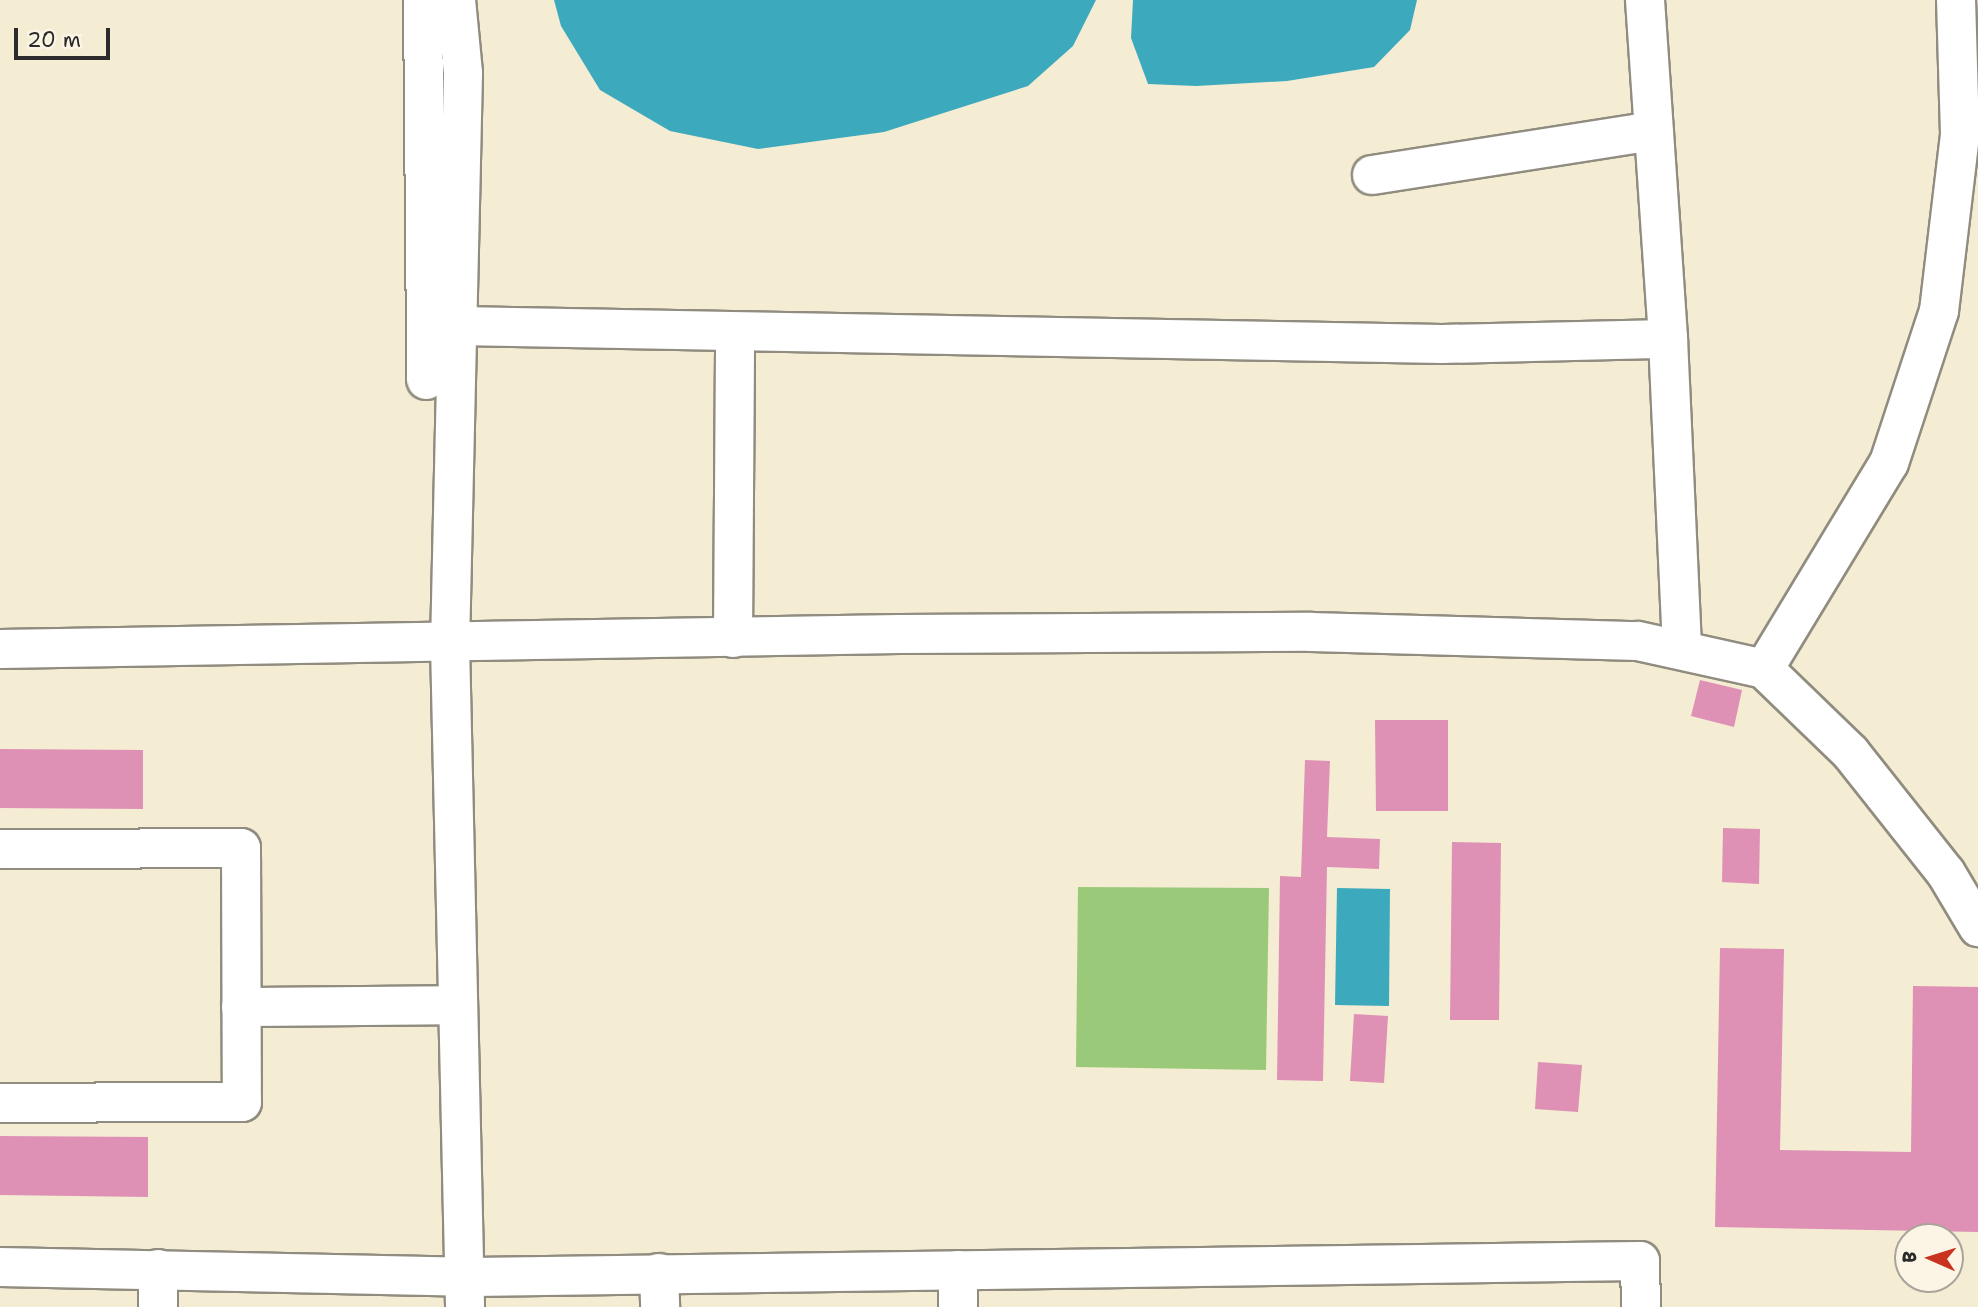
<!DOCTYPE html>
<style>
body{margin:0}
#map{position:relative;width:1978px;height:1307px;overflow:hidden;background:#f4ecd3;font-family:"Shantell Sans",sans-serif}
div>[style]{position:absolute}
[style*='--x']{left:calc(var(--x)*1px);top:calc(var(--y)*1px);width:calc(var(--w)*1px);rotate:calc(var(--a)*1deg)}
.green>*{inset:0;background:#9aca79}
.water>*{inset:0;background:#3da9bd}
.building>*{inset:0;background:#de91b5}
.roads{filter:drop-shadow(2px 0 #908c7f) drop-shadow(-2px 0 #908c7f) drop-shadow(0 2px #908c7f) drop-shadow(0 -2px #908c7f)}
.minor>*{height:38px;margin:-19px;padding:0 19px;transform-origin:19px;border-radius:19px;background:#fff}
span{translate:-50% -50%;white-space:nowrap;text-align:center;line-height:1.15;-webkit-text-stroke:6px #fcf5e5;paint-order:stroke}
.north{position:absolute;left:1894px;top:1223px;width:70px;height:70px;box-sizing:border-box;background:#fcf5e5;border:2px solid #a8a49b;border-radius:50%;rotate:273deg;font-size:19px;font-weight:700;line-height:28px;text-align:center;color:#2b2b2b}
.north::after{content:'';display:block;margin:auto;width:24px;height:32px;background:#c8321e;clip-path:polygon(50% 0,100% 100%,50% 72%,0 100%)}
.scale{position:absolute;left:14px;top:28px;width:96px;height:32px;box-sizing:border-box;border:4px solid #2b2b2b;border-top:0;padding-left:9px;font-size:21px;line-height:24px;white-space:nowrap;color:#2b2b2b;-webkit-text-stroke:5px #fcf5e5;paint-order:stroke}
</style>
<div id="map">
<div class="green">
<div style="clip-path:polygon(1078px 887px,1269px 888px,1266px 1070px,1076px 1067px)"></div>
</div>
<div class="water">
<div style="clip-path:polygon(554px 0,1096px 0,1073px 46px,1028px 86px,884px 132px,758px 149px,670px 131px,600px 90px,561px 26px)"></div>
<div style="clip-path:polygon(1133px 0,1417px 0,1410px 30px,1374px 67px,1287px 81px,1196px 86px,1148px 84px,1131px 38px)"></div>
<div style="clip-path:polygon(1337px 888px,1390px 889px,1389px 1006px,1335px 1005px)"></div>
</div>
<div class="building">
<div style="clip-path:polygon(1700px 680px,1742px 690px,1734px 727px,1691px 716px)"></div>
<div style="clip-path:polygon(1375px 720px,1448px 720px,1448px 811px,1376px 811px)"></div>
<div style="clip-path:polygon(0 749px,143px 750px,143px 809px,0 808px)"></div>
<div style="clip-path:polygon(1305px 760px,1330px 761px,1327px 837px,1380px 839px,1379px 869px,1327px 867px,1323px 1081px,1277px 1080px,1280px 876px,1301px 877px)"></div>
<div style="clip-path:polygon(1723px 828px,1760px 829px,1759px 884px,1722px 882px)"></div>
<div style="clip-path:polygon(1452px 842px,1501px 843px,1499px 1020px,1450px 1020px)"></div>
<div style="clip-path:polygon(1720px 948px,1784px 949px,1780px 1150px,1911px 1152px,1913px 986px,1978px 987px,1978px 1232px,1715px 1227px)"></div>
<div style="clip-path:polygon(1354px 1014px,1388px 1016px,1384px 1083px,1350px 1081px)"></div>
<div style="clip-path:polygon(1538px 1062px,1582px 1065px,1578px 1112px,1535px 1109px)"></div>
<div style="clip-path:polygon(0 1136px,148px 1137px,148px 1197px,0 1195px)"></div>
</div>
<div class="roads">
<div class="minor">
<div style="--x:423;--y:0;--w:380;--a:89.5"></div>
<div style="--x:456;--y:0;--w:73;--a:84.5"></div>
<div style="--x:463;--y:73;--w:571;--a:91.3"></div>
<div style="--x:450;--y:644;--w:663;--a:88.7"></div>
<div style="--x:1645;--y:0;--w:340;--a:86.1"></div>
<div style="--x:1668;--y:339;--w:310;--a:87.4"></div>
<div style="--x:1372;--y:175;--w:285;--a:-8.9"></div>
<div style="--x:458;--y:326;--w:984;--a:1.05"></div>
<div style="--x:1442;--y:344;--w:226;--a:-1.3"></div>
<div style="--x:733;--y:638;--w:305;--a:-89.6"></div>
<div style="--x:0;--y:649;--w:899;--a:-0.96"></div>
<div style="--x:899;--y:634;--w:412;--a:-0.3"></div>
<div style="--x:1311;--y:632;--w:327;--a:1.6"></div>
<div style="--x:1638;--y:641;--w:129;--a:12.5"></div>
<div style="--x:1764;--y:669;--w:120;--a:44"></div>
<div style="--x:1850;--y:752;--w:154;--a:51.6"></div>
<div style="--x:1946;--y:873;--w:63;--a:59.3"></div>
<div style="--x:1764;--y:669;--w:241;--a:-58.8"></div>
<div style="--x:1889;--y:463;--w:160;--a:-71.8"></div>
<div style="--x:1939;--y:311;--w:178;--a:-83.2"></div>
<div style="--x:1960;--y:134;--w:134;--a:-91.7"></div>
<div style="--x:0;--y:849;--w:241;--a:-0.2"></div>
<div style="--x:241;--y:848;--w:254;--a:89.8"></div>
<div style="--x:242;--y:1102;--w:242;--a:179.8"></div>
<div style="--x:241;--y:1007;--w:217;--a:-0.5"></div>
<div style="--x:0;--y:1267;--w:465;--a:1.2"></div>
<div style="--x:465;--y:1277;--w:1175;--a:-0.78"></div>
<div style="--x:1640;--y:1261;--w:46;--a:88.8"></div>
<div style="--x:659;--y:1273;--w:34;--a:88"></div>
<div style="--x:158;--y:1307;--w:38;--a:-90"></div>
<div style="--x:958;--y:1307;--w:37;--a:-90"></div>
</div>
</div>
<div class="north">B</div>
<div class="scale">20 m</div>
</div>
